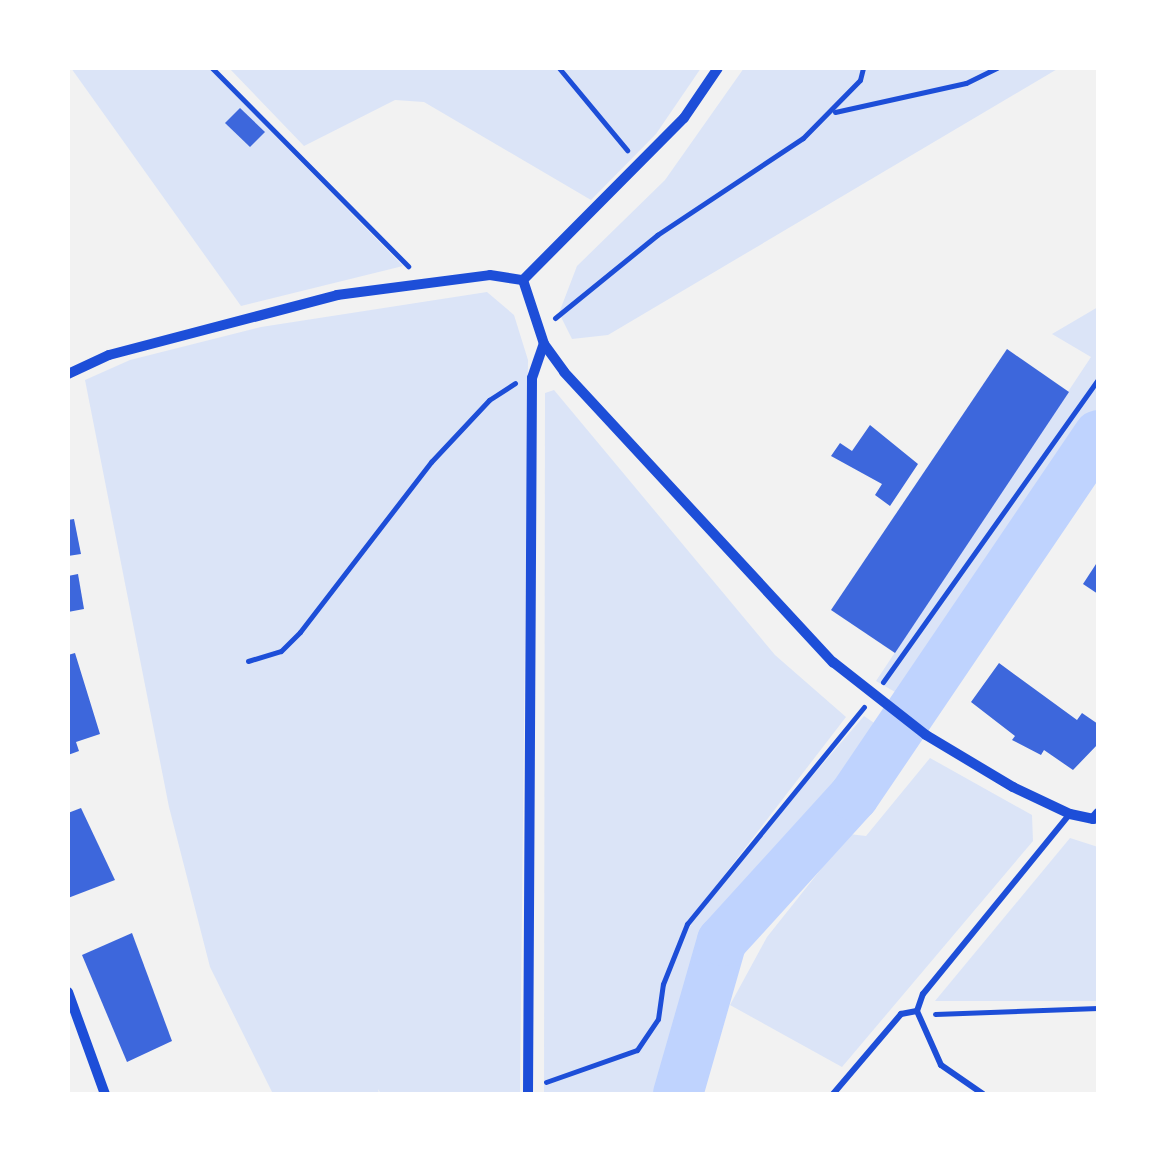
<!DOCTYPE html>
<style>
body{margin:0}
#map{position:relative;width:1166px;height:1162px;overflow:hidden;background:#f2f2f2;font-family:Lato,sans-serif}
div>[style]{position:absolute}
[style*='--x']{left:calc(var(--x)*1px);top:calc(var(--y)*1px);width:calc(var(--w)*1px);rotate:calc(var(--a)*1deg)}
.green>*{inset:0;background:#dbe4f7}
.river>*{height:50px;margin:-25px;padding:0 25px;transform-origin:25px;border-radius:25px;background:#bfd3fe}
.building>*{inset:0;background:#3d67dc}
.path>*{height:5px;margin:-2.5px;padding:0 2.5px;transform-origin:2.5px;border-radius:2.5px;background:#1d4ed8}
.service>*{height:6px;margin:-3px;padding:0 3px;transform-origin:3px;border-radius:3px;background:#1d4ed8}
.minor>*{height:10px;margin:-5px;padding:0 5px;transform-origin:5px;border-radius:5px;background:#1d4ed8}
span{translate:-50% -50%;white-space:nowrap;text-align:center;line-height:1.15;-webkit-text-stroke:9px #fff;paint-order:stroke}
.frame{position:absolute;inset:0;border:70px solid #fff;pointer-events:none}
</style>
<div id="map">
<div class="green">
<div style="clip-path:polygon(71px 68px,209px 68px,403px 266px,241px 306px)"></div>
<div style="clip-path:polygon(229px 68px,701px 68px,656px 134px,591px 200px,424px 102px,395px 100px,304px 146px)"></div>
<div style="clip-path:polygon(744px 68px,1059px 68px,608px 335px,572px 339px,559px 313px,577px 266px,665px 180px)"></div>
<div style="clip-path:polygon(487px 292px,514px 315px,528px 360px,520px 1094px,381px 1094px,378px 1089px,379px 1094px,273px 1094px,210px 967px,169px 807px,85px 380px,130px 360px,261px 327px)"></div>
<div style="clip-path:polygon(1098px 307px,1098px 464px,935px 715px,876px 681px,1091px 357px,1052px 334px)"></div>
<div style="clip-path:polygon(554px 390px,775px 655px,846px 717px,705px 900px,864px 716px,896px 738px,854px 796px,722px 941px,678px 1094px,544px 1094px,545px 393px)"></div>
<div style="clip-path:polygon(930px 758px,1032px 815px,1033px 841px,842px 1067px,730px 1005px,767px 937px,849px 834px,866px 836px)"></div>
<div style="clip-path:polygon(1070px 838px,1098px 847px,1098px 1001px,935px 1001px)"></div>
</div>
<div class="river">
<div style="--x:678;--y:1094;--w:159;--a:-74"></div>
<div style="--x:722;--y:941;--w:196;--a:-47.7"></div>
<div style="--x:854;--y:796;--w:436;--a:-55.9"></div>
</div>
<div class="building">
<div style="clip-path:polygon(240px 108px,265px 132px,250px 147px,225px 123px)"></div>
<div style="clip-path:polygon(1007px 349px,1069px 392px,895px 653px,831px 610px)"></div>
<div style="clip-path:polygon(870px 425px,918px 464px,890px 506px,875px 495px,882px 484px,831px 456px,840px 443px,852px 451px)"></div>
<div style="clip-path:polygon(74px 519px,81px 554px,68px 556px,68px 520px)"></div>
<div style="clip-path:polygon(1098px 561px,1098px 594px,1083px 584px)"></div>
<div style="clip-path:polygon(78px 574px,84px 609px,68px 612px,68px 576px)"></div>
<div style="clip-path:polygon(75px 653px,100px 734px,76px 742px,79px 751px,68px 755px,68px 655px)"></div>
<div style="clip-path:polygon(999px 663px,1077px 720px,1082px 713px,1098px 724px,1098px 744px,1073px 770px,1044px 750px,1041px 755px,1012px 740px,1015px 736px,971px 702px)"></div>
<div style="clip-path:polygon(81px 808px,115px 880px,68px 898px,68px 813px)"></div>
<div style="clip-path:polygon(132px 933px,172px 1041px,127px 1062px,82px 955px)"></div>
</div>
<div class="path">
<div style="--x:212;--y:68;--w:279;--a:45.3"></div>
<div style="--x:559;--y:68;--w:107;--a:50.3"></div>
<div style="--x:835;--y:112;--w:134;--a:-12.5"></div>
<div style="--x:966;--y:83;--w:34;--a:-26"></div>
<div style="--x:555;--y:318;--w:132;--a:-39.1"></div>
<div style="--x:657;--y:235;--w:175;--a:-33.6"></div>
<div style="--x:803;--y:138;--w:81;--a:-45.5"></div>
<div style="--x:860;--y:80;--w:12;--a:-76"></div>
<div style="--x:248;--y:661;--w:34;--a:-17"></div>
<div style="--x:281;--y:651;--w:27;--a:-45"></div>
<div style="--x:300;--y:632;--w:215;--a:-52.4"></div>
<div style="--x:431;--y:462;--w:85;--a:-46.9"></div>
<div style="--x:489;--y:400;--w:31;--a:-33"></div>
<div style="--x:883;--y:682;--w:372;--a:-54.6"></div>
<div style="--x:935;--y:1014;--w:163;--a:-2.1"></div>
<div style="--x:546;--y:1082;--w:96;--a:-19.4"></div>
<div style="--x:637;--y:1050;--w:37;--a:-56"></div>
<div style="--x:658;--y:1019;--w:35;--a:-82"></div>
<div style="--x:663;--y:984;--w:65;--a:-68.2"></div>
<div style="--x:687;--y:924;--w:280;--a:-50.8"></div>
</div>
<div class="service">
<div style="--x:833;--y:1094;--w:105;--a:-49.6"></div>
<div style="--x:901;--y:1014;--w:16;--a:-11"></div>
<div style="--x:983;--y:1094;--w:51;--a:-145.4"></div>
<div style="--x:941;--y:1065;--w:59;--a:-114"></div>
<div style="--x:917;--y:1011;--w:18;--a:-71"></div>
<div style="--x:923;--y:994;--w:232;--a:-50.8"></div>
</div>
<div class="minor">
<div style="--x:523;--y:280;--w:67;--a:71.8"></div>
<div style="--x:544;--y:344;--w:34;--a:54"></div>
<div style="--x:564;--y:372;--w:396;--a:47.2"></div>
<div style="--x:833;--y:662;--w:118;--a:38.1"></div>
<div style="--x:926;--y:735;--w:101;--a:30.9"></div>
<div style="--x:1013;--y:787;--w:63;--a:25.3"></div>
<div style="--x:1070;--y:814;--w:24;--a:12"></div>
<div style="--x:1093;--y:819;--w:8;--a:-50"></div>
<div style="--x:523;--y:280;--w:228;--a:-45.2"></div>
<div style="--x:684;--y:118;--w:60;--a:-55.8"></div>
<div style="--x:68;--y:374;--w:45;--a:-24.9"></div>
<div style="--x:109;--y:355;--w:236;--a:-14.7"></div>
<div style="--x:337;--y:295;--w:154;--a:-7.4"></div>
<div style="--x:490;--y:275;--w:33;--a:9"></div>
<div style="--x:68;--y:992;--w:109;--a:70.1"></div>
<div style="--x:528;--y:1094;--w:716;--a:-89.68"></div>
<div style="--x:532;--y:378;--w:36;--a:-71"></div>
</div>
<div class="frame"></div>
</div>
